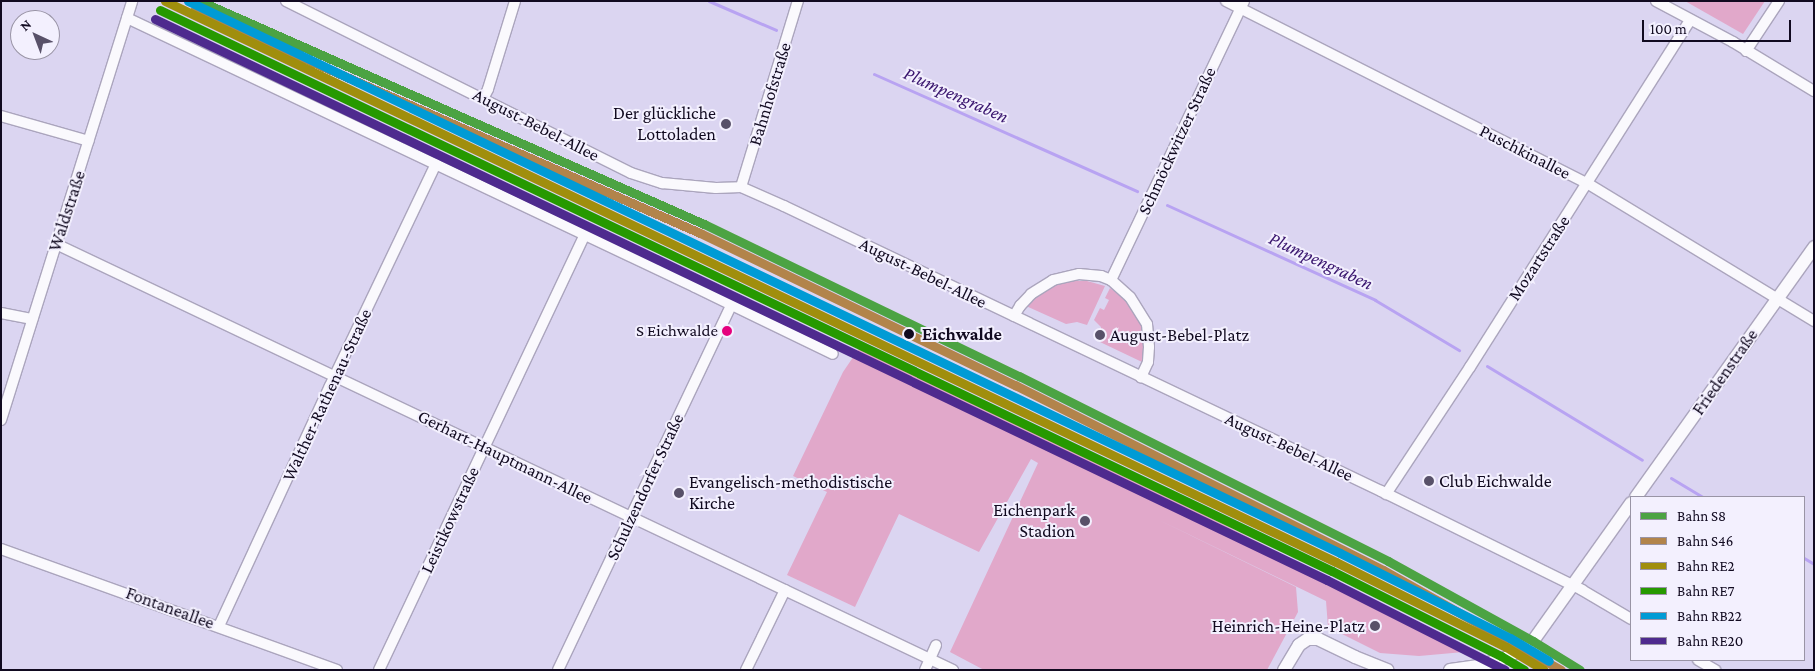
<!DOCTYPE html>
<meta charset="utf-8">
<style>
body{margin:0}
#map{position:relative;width:1815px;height:671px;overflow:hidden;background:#dbd5f1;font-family:"Crimson Pro",serif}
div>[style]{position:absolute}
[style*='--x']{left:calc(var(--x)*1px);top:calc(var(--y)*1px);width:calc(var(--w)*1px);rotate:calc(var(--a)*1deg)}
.green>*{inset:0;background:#e1a8ca}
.stream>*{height:3px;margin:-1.5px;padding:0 1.5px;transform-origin:1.5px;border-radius:1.5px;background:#b8a3f2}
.roads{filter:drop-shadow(1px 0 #aba5bd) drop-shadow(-1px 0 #aba5bd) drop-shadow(0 1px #aba5bd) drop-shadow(0 -1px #aba5bd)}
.minor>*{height:10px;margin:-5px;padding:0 5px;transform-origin:5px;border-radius:5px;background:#faf9fd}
.tertiary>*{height:12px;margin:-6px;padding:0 6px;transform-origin:6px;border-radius:6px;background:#faf9fd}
.rail-1>*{height:9px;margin:-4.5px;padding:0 4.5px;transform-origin:4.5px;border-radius:4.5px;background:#4ca343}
.rail-2>*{height:9px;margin:-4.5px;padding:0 4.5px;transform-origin:4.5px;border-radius:4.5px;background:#b2844b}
.rail-3>*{height:9px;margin:-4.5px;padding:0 4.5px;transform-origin:4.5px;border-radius:4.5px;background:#a08e0d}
.rail-4>*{height:9px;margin:-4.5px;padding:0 4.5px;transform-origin:4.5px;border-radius:4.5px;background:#269900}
.rail-5>*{height:9px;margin:-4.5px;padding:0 4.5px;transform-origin:4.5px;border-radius:4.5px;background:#009bd5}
.rail-6>*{height:9px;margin:-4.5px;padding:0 4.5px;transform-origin:4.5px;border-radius:4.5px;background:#4e2a8e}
.dots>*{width:14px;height:14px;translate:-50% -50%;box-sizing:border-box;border:2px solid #f3f0fe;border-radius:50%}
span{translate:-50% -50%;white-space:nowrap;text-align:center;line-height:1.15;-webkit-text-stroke:4px #f3f0fe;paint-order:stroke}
.bus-label{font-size:17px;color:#110a20}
.right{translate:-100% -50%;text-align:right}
.street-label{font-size:18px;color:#110a20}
.poi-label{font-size:18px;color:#110a20}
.left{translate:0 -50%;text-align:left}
.stop-label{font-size:18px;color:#110a20;font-weight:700}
.water-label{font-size:19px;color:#3a166f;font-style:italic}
.frame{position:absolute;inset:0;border:2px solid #110a20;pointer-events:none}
.legend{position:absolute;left:1630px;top:496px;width:175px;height:165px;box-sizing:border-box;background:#f3f0fe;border:1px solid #9994a5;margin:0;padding:6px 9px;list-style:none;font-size:15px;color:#110a20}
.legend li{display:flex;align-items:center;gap:10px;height:25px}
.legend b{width:25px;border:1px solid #9994a5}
.north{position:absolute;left:10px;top:10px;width:50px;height:50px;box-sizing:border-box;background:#f3f0fe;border:1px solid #9994a5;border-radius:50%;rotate:317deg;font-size:14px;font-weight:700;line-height:20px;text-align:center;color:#110a20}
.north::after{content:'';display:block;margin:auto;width:18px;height:22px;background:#585169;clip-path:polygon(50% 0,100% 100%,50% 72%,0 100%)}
.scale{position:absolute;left:1642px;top:20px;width:149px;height:22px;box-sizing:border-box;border:2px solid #110a20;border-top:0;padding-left:6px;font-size:15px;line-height:18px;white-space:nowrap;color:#110a20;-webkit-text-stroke:4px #f3f0fe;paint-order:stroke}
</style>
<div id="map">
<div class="green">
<div style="clip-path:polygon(1685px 1px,1765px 1px,1743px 34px)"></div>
<div style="clip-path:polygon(1067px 281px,1087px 281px,1105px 286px,1087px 325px,1077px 322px,1066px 324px,1026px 306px,1032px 299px,1055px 285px)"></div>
<div style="clip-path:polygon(1110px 288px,1124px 299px,1141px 324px,1144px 350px,1142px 362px,1100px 342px,1101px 327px,1094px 320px,1100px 308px,1104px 310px,1109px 300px,1105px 298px)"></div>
<div style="clip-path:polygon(860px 347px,976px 400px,1475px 651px,1419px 656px,1380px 653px,1328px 627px,1326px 601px,1155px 518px,1296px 587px,1298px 612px,1267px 670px,984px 670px,950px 652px,1038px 463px,1031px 459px,979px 552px,899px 514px,855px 607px,787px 575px,827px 492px,793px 476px,843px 372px)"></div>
</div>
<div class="stream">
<div style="--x:709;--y:1;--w:73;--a:23.4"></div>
<div style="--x:874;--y:74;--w:288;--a:24"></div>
<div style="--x:1167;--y:205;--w:229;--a:24.5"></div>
<div style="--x:1375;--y:300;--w:98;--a:30.8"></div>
<div style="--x:1487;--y:366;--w:181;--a:31.2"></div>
<div style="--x:1671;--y:478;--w:37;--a:31"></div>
<div style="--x:1804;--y:558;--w:12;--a:31"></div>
</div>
<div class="roads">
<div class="minor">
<div style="--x:286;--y:1;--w:385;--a:26.5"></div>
<div style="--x:631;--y:173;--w:33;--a:18"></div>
<div style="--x:662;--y:183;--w:54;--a:5.3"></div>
<div style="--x:716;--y:188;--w:25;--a:-2"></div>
<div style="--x:741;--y:187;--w:47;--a:23.8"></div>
<div style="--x:784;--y:206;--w:662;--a:25.52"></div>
<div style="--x:1381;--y:491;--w:224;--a:26.2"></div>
<div style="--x:1582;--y:590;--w:57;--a:30.6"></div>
<div style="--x:1226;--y:1;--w:404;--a:26.8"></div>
<div style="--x:1587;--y:183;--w:266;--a:31.3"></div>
<div style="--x:1656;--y:1;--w:87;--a:28"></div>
<div style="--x:1733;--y:42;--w:95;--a:31.2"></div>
<div style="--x:127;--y:18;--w:628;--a:25.34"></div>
<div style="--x:695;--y:287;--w:153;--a:25.9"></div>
<div style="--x:1746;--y:51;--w:60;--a:-56.6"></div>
<div style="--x:483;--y:99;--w:11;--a:-63"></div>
<div style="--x:488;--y:89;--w:92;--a:-72.9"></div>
<div style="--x:1;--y:116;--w:91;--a:15.9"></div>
<div style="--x:741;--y:187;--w:195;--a:-73"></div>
<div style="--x:56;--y:244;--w:993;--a:25.4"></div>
<div style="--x:1111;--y:280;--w:309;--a:-64.5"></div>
<div style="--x:1;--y:313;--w:32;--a:11"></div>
<div style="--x:1014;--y:316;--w:12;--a:-59"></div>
<div style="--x:1020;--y:306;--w:16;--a:-47"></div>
<div style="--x:1031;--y:294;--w:26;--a:-32"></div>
<div style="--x:1053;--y:280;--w:27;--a:-13"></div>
<div style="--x:1079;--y:274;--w:22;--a:5"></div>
<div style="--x:1101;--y:276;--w:11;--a:22"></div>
<div style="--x:1111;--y:280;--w:25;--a:42"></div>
<div style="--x:1130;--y:297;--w:32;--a:58"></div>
<div style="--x:1147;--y:324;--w:23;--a:85"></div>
<div style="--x:1149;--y:347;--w:15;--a:94"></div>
<div style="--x:1148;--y:362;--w:17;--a:115"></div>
<div style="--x:1;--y:420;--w:439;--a:-72.6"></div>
<div style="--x:1386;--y:494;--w:152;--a:-56.5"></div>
<div style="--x:1470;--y:367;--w:411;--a:-57.6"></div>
<div style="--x:1;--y:549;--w:357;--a:19.8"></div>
<div style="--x:219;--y:626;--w:264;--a:-65.2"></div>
<div style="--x:330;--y:386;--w:246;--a:-64.5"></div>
<div style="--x:1698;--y:660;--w:20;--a:30"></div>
<div style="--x:379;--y:670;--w:481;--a:-64.7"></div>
<div style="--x:558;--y:670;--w:405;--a:-64.6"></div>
<div style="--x:746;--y:670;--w:89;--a:-64"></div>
<div style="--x:925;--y:670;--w:27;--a:-66"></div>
</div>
<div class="tertiary">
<div style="--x:1636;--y:497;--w:307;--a:-54.5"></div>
<div style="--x:1284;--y:670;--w:29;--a:-59"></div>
<div style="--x:1299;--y:645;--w:11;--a:-34"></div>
<div style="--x:1308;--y:639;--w:10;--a:0"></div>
<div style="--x:1318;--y:639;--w:41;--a:25.9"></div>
<div style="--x:1355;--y:657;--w:35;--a:22"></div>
<div style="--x:1450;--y:670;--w:29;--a:-8"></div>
<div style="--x:1479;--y:666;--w:30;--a:-17"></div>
<div style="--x:1508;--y:657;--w:30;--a:-33"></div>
<div style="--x:1533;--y:641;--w:169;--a:-54.6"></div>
</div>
</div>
<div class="rail-1">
<div style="--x:200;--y:1;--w:551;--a:23.87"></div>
<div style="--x:704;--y:224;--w:350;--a:25.8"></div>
<div style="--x:1019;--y:376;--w:413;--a:26.6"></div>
<div style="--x:1388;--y:561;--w:166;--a:28.9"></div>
<div style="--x:1533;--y:641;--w:55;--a:31.7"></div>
</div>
<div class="rail-2">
<div style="--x:195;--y:10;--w:552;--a:23.83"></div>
<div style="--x:700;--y:233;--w:350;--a:25.8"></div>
<div style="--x:1015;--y:385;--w:412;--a:26.7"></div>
<div style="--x:1383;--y:570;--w:204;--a:29.3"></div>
</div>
<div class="rail-3">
<div style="--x:165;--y:1;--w:1298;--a:25.6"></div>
<div style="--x:1336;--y:562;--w:190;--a:26.6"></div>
<div style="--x:1506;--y:647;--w:44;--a:31.2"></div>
</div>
<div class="rail-4">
<div style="--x:160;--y:10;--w:1299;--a:25.58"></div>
<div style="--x:1332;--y:571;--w:189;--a:26.7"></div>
<div style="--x:1501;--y:656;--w:27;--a:31"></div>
</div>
<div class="rail-5">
<div style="--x:188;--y:1;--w:1277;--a:25.6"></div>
<div style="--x:1340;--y:553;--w:190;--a:26.6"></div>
<div style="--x:1510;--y:638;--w:45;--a:30.5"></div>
</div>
<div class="rail-6">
<div style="--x:155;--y:19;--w:1299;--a:25.58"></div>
<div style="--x:1327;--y:580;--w:199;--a:26.8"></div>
</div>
<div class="dots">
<div style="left:726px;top:124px;background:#585169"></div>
<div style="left:727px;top:331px;background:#e5007d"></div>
<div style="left:909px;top:334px;background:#110a20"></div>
<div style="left:1100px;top:335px;background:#585169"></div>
<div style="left:1429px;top:481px;background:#585169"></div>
<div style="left:679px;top:493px;background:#585169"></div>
<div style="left:1085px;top:521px;background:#585169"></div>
<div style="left:1375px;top:626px;background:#585169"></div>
</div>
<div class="bus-label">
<span class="right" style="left:718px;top:331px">S Eichwalde</span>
</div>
<div class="street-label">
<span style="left:770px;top:94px;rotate:-73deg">Bahnhofstraße</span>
<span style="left:536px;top:125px;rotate:27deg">August-Bebel-Allee</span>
<span style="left:1177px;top:141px;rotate:-65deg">Schmöckwitzer Straße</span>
<span style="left:1525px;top:152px;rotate:27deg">Puschkinallee</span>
<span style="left:67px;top:211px;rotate:-72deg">Waldstraße</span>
<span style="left:1539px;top:258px;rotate:-57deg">Mozartstraße</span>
<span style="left:923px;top:273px;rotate:26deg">August-Bebel-Allee</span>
<span style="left:1725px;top:372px;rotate:-55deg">Friedenstraße</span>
<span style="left:327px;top:395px;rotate:-65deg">Walther-Rathenau-Straße</span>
<span style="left:1289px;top:447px;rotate:25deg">August-Bebel-Allee</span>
<span style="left:505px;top:457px;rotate:26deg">Gerhart-Hauptmann-Allee</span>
<span style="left:645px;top:487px;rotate:-65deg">Schulzendorfer Straße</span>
<span style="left:450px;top:520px;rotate:-65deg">Leistikowstraße</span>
<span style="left:170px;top:608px;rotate:20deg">Fontaneallee</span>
</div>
<div class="poi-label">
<span class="right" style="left:716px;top:124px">Der glückliche<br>Lottoladen</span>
<span class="left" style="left:1110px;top:335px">August-Bebel-Platz</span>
<span class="left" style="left:1439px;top:481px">Club Eichwalde</span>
<span class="left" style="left:689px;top:493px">Evangelisch-methodistische<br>Kirche</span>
<span class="right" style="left:1075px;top:521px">Eichenpark<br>Stadion</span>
<span class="right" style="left:1365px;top:626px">Heinrich-Heine-Platz</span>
</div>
<div class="stop-label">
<span class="left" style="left:922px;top:334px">Eichwalde</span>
</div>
<div class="water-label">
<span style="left:956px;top:95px;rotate:24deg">Plumpengraben</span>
<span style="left:1321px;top:261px;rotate:25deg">Plumpengraben</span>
</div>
<div class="frame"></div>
<ul class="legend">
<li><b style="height:6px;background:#4ca343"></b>Bahn S8</li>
<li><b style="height:6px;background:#b2844b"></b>Bahn S46</li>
<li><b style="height:6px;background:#a08e0d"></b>Bahn RE2</li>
<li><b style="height:6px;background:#269900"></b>Bahn RE7</li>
<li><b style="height:6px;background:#009bd5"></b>Bahn RB22</li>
<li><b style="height:6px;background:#4e2a8e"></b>Bahn RE20</li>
</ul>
<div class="north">N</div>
<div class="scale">100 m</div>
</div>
